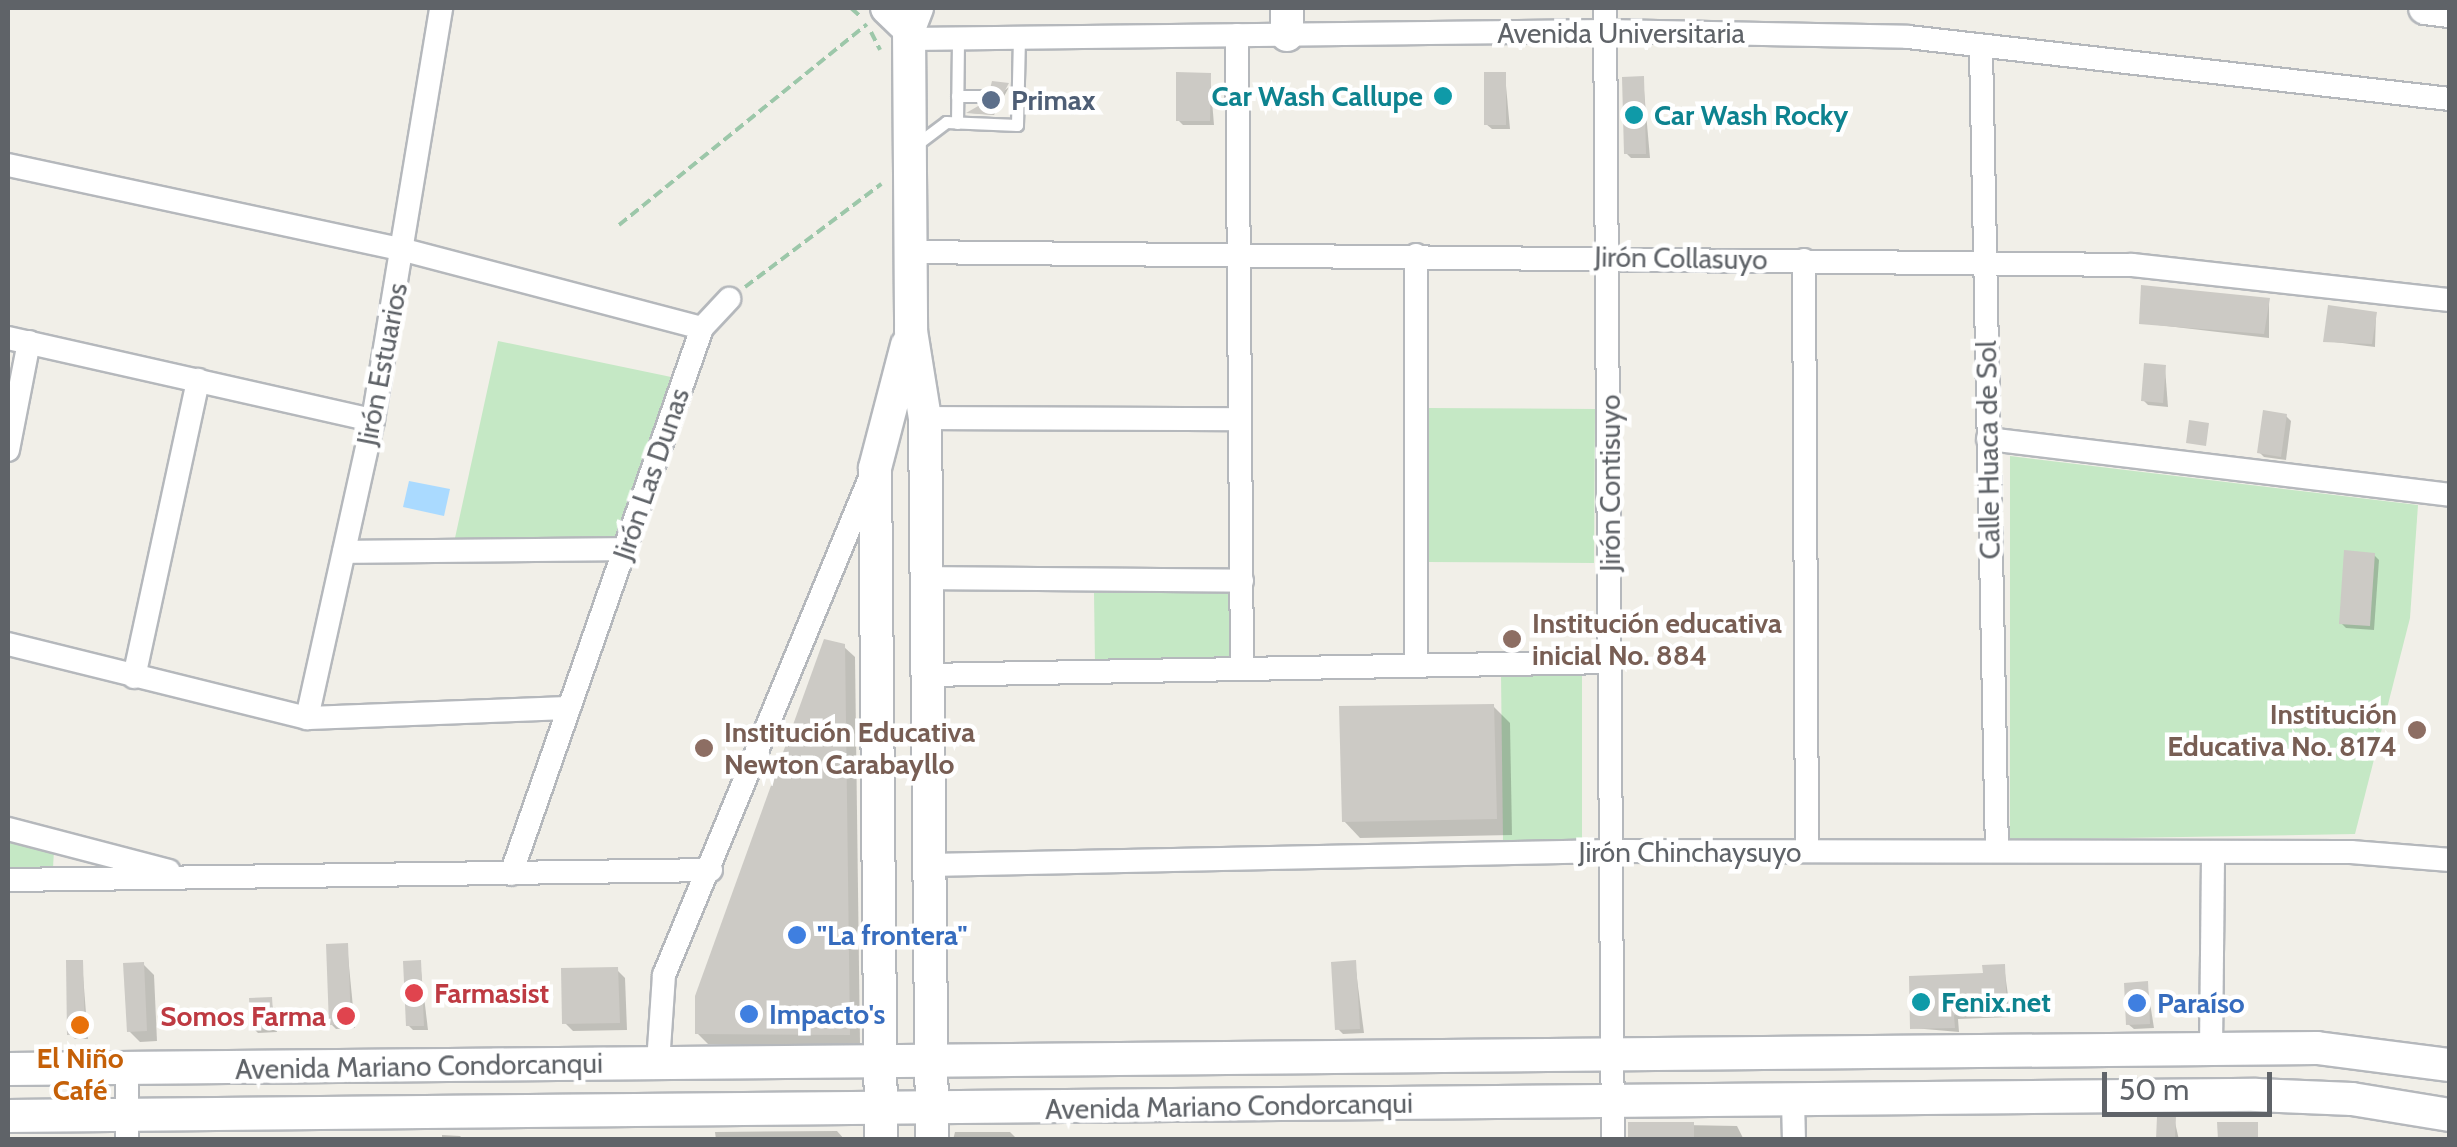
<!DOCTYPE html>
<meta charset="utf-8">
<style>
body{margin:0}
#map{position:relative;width:2457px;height:1147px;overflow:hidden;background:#f1efe8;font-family:Cabin,sans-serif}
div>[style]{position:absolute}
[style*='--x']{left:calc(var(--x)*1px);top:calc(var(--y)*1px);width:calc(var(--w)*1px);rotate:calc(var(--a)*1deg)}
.green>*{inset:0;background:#c5e8c5}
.water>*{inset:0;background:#aadaff}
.shadow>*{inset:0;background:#0003}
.building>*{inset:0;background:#cccac5}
.path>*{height:4px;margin-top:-2px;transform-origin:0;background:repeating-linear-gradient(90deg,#9cc7a9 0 10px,transparent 0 15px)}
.roads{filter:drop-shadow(2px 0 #b5b8bc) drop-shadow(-2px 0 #b5b8bc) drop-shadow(0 2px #b5b8bc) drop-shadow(0 -2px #b5b8bc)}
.service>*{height:11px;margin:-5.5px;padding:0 5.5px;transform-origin:5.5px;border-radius:5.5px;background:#fff}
.minor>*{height:22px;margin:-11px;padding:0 11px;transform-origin:11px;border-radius:11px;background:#fff}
.secondary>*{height:32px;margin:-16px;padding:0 16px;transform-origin:16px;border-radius:16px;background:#fff}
.dots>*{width:28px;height:28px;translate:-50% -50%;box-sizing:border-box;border:5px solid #fff;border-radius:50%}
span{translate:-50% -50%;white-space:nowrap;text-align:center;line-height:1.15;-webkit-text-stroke:9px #fff;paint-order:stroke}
.street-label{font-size:28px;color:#5f6368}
.culture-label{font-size:28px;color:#0d838f;font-weight:700}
.right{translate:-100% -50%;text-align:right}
.left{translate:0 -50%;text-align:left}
.service-label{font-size:28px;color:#4e5e75;font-weight:700}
.education-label{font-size:28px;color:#785e54;font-weight:700}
.shop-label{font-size:28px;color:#366cbe;font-weight:700}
.health-label{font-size:28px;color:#be3a42;font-weight:700}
.food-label{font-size:28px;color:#c56008;font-weight:700}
.frame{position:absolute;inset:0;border:10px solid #5f6368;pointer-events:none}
.scale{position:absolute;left:2102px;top:1072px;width:170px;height:45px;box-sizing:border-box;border:5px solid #5f6368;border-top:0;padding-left:12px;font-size:30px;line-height:35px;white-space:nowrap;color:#5f6368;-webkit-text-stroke:8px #fff;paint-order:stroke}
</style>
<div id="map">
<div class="green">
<div style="clip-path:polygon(498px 341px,676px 378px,617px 540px,455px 538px)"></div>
<div style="clip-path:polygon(1429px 408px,1595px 409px,1594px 563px,1428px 562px)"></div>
<div style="clip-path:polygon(2010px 456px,2418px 505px,2410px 618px,2355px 834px,2010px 840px)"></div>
<div style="clip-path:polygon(1094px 593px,1231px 593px,1231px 664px,1095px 664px)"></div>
<div style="clip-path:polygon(1582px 673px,1582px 843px,1503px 842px,1501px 674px)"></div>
<div style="clip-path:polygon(8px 838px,54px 850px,53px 868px,8px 867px)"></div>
</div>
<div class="water">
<div style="clip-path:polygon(409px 481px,450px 489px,444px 516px,403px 507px)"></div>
</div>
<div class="shadow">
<div style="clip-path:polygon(1505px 75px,1510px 129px,1492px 129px,1486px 124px)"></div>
<div style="clip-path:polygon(1210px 76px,1214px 125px,1183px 125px,1178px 120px)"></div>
<div style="clip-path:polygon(1643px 79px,1650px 158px,1631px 158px,1626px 153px)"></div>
<div style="clip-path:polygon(1009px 87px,994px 115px,971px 113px,989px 103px)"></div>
<div style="clip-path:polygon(2269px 300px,2269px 338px,2141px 323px)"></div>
<div style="clip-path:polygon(2376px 314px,2375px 347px,2326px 341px)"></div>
<div style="clip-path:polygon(2165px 368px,2168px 407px,2148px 405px,2143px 400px)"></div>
<div style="clip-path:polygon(2286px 416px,2291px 421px,2286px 460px,2264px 457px,2259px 452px)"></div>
<div style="clip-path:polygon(2374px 555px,2379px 560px,2374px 630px,2346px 628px,2341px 623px)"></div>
<div style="clip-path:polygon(843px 646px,855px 657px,860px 1045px,708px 1044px,697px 1033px)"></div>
<div style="clip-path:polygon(1493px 706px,1510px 723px,1512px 835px,1360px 838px,1344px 821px)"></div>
<div style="clip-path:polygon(347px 945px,355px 1028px,336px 1029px,331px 1024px)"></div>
<div style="clip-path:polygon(82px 962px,88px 1039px,75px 1039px,70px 1034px)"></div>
<div style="clip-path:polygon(420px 963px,428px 1030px,413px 1030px,408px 1025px)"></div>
<div style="clip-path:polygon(1355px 963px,1364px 1033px,1343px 1034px,1338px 1029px)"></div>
<div style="clip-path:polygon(143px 964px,154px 975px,157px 1041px,140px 1042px,129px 1031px)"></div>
<div style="clip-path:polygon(2004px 966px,2011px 1017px,1958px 1019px,1959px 1032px,1913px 1028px)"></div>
<div style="clip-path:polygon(617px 970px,625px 978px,627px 1030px,573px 1031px,565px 1023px)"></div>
<div style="clip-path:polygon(2147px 984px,2154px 1028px,2134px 1029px,2128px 1024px)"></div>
<div style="clip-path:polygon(271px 999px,277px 1032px,258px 1033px,253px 1028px)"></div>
<div style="clip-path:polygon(2174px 1118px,2179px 1140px,2158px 1140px)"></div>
<div style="clip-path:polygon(1630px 1124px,1737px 1126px,1744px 1140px,1630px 1140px)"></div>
<div style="clip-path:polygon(837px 1131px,845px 1140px,716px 1140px,715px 1132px)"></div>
<div style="clip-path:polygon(955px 1132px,1010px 1132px,1018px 1140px,953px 1140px)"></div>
<div style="clip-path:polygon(442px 1135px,460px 1136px,464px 1140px,442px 1140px)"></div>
</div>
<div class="building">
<div style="clip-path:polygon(1176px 72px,1211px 73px,1210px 121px,1176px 121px)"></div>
<div style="clip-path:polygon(1484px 72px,1506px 72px,1506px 125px,1484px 125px)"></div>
<div style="clip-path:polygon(1644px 76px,1646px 154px,1624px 154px,1622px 77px)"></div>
<div style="clip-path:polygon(992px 81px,1009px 83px,992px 115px,966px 113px,987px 101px)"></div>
<div style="clip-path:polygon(2141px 285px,2270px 298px,2264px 334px,2139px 324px)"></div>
<div style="clip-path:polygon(2328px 305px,2377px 312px,2372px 344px,2323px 342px)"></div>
<div style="clip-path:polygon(2144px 363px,2166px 365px,2163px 403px,2141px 401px)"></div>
<div style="clip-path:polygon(2263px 410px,2287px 414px,2281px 457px,2257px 453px)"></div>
<div style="clip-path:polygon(2189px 420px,2209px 423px,2206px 446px,2186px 443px)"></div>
<div style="clip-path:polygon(2344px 550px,2375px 553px,2370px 626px,2339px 624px)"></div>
<div style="clip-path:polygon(824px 639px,845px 644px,850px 1035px,695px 1034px,695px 996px)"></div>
<div style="clip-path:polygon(1494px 704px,1497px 819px,1342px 822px,1339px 706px)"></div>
<div style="clip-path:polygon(348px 943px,351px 1024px,329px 1025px,326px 944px)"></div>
<div style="clip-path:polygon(66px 960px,83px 960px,85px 1035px,67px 1035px)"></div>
<div style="clip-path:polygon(421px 960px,424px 1026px,406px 1026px,403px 961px)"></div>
<div style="clip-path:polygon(1356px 960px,1360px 1029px,1335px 1030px,1331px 962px)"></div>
<div style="clip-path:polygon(144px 962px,147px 1031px,127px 1032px,123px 963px)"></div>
<div style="clip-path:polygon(2005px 964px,2007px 1013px,1954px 1015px,1955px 1028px,1910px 1029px,1909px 976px,1983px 973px,1982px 965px)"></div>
<div style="clip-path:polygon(618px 967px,620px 1023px,562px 1024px,561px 968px)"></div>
<div style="clip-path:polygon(2148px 981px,2150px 1024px,2126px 1025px,2124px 983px)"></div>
<div style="clip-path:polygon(272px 997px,274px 1028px,251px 1029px,249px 998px)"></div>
<div style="clip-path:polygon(2157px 1116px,2176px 1116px,2175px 1140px,2156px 1140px)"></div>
<div style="clip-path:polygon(1628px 1122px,1694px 1122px,1694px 1140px,1628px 1140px)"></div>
<div style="clip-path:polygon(2217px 1122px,2258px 1122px,2258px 1140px,2218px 1140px)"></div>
</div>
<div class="path">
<div style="--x:851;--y:8;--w:12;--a:42"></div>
<div style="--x:871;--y:32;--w:20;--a:63"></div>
<div style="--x:619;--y:225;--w:319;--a:-39"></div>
<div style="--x:745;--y:287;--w:171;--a:-37.1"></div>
</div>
<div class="roads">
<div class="service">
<div style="--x:957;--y:96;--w:22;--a:0"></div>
<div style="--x:957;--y:123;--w:83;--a:-89.3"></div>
<div style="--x:917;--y:144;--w:36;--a:-37"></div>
<div style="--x:946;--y:122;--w:71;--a:2.4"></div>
<div style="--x:1017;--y:125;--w:88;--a:-88.7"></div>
</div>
<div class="minor">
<div style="--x:1605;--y:8;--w:1132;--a:89.6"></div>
<div style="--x:1237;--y:35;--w:634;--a:89.55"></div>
<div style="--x:909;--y:39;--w:697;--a:-0.66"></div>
<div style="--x:1606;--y:31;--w:302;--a:1.1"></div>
<div style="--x:1908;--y:37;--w:546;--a:6.53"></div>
<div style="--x:1981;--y:49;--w:802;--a:88.86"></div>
<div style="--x:8;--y:165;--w:405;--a:12.1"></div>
<div style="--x:404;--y:250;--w:308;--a:14.7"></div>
<div style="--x:910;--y:252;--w:1222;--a:0.61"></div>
<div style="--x:2132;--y:265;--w:320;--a:6.3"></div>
<div style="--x:1416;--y:255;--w:410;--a:90"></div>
<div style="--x:1804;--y:260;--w:591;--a:89.71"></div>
<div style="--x:8;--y:338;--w:374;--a:12.7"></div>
<div style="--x:925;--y:418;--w:315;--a:0.2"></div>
<div style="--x:1988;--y:439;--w:465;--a:6.9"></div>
<div style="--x:8;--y:450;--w:110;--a:-79"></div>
<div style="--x:344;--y:552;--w:281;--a:-0.6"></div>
<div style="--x:926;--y:578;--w:316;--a:0.5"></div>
<div style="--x:8;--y:644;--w:308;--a:13.9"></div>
<div style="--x:307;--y:718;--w:262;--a:-2.2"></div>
<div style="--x:927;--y:675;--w:684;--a:-1.09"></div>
<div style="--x:134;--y:677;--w:304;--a:-77.8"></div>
<div style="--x:307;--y:718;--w:305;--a:-77.5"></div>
<div style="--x:373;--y:420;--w:418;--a:-80.6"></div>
<div style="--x:8;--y:829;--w:166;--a:14.6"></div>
<div style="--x:929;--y:865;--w:683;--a:-1.17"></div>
<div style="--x:1612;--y:851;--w:739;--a:0.08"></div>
<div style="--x:2351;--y:852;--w:99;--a:4.6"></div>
<div style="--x:511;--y:874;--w:578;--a:-70.72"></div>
<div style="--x:702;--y:328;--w:40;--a:-47"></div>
<div style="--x:8;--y:880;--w:703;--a:-0.81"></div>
<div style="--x:2211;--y:1049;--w:197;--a:-89.4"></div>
<div style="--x:658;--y:1063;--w:88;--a:-86.1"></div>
<div style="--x:664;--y:975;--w:538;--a:-67.49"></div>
<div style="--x:1793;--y:1100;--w:40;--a:88.6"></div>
<div style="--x:127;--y:1140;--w:72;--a:-90"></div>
</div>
<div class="secondary">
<div style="--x:887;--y:8;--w:30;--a:44"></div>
<div style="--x:917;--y:8;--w:22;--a:111"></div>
<div style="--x:909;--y:29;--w:302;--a:89.6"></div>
<div style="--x:911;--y:331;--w:88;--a:80.9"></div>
<div style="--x:925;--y:418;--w:722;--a:89.44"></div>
<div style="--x:2425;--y:8;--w:25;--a:7"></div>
<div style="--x:1287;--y:35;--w:27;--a:-90"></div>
<div style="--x:8;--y:1069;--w:2309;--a:-0.52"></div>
<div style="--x:2317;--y:1048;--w:134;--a:7.3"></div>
<div style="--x:8;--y:1116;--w:2248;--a:-0.54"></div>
<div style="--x:2256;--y:1095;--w:96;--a:2.4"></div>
<div style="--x:2352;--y:1099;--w:99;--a:9.3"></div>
<div style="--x:881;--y:1140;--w:672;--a:-90.51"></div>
<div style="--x:875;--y:468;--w:127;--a:-75.4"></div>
</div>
</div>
<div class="dots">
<div style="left:1443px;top:96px;background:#0f9aa8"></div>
<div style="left:991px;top:100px;background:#5c6f8a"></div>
<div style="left:1634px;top:115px;background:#0f9aa8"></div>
<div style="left:1512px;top:639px;background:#8d6e63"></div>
<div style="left:2417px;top:730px;background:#8d6e63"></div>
<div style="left:704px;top:748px;background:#8d6e63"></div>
<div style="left:797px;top:935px;background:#3f7fe0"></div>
<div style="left:414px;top:993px;background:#e0444e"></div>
<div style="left:1921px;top:1002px;background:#0f9aa8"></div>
<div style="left:2137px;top:1003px;background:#3f7fe0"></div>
<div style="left:749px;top:1014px;background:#3f7fe0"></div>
<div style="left:346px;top:1016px;background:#e0444e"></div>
<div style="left:80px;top:1025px;background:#e8710a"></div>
</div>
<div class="street-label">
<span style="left:1621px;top:33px">Avenida Universitaria</span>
<span style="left:1681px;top:258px;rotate:1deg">Jirón Collasuyo</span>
<span style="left:382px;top:364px;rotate:-79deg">Jirón Estuarios</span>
<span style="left:1988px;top:450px;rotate:-91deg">Calle Huaca de Sol</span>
<span style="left:651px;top:474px;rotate:-71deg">Jirón Las Dunas</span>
<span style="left:1610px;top:483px;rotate:-90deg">Jirón Contisuyo</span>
<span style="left:1690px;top:852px">Jirón Chinchaysuyo</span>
<span style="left:419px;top:1066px;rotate:-1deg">Avenida Mariano Condorcanqui</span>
<span style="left:1229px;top:1106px;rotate:-1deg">Avenida Mariano Condorcanqui</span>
</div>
<div class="culture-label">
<span class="right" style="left:1423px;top:96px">Car Wash Callupe</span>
<span class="left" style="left:1654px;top:115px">Car Wash Rocky</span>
<span class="left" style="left:1941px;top:1002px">Fenix.net</span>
</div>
<div class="service-label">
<span class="left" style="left:1011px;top:100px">Primax</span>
</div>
<div class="education-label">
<span class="left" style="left:1532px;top:639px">Institución educativa<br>inicial No. 884</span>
<span class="right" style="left:2397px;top:730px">Institución<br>Educativa No. 8174</span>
<span class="left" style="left:724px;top:748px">Institución Educativa<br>Newton Carabayllo</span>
</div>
<div class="shop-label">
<span class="left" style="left:817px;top:935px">"La frontera"</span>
<span class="left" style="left:2157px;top:1003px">Paraíso</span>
<span class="left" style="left:769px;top:1014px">Impacto's</span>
</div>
<div class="health-label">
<span class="left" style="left:434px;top:993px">Farmasist</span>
<span class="right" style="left:326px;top:1016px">Somos Farma</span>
</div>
<div class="food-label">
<span style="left:80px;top:1074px">El Niño<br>Café</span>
</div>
<div class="frame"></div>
<div class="scale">50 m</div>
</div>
